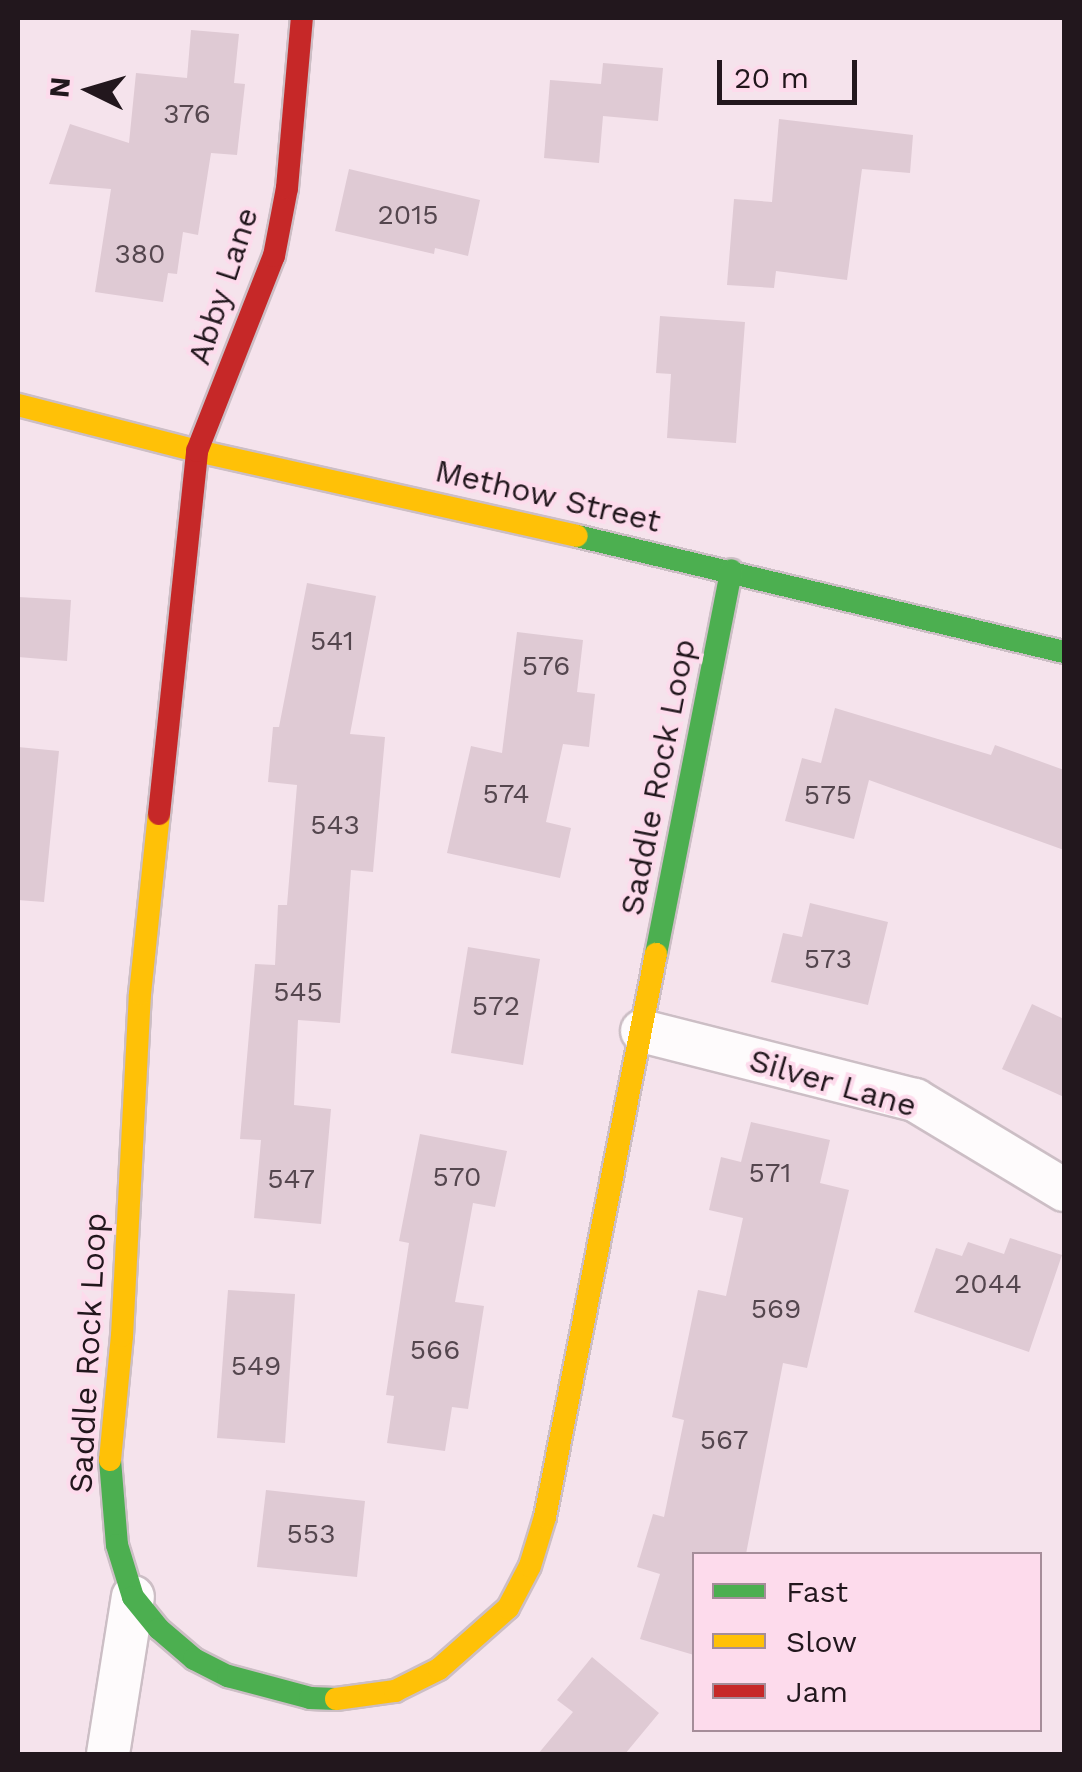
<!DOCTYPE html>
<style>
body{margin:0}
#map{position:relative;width:1082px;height:1772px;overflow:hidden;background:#f5e3ec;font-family:"Work Sans",sans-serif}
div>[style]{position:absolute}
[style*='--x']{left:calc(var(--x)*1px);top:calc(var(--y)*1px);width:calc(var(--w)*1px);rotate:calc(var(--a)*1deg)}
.building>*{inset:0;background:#dfcad4}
.roads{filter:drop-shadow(2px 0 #ccbec5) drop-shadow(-2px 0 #ccbec5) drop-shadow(0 2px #ccbec5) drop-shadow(0 -2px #ccbec5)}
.street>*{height:42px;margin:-21px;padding:0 21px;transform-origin:21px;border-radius:21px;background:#fefbfc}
.fast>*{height:22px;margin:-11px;padding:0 11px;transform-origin:11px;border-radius:11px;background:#4caf50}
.slow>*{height:22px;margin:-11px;padding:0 11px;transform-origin:11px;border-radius:11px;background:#ffc107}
.jam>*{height:22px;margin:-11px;padding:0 11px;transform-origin:11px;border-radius:11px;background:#c62828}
span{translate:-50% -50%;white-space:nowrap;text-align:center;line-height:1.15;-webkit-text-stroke:8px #fddbec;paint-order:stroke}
.number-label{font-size:28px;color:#54464e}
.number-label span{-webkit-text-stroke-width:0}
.street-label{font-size:32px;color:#22171d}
.frame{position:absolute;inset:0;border:20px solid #22171d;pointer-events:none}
.legend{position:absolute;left:692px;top:1552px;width:350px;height:180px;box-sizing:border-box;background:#fddbec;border:2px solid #a58d99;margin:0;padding:12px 18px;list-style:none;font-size:30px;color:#22171d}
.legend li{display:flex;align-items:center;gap:20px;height:50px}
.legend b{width:50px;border:2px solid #a58d99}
.north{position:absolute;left:40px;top:40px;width:100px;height:100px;-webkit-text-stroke:8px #fddbec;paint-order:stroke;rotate:275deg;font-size:28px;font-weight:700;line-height:40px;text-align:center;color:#22171d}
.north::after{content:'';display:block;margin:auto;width:35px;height:45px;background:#22171d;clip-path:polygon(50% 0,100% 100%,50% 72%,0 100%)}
.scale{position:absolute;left:717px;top:60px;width:140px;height:45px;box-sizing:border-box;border:5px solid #22171d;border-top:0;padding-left:12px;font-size:30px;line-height:35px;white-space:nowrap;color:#22171d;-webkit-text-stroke:8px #fddbec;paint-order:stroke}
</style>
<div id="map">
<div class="building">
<div style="clip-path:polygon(191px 30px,239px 34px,234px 83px,245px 84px,237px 155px,211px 153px,198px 235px,183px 232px,177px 274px,168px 273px,163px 302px,95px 292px,111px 189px,49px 184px,70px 124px,129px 143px,136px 73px,187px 78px)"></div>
<div style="clip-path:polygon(603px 63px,663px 68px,658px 121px,603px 116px,599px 163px,544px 158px,550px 80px,601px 84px)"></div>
<div style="clip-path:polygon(779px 119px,913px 135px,910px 173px,862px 169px,847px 280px,776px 271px,774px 288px,727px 285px,734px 199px,772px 202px)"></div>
<div style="clip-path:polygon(349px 169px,480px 200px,468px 256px,435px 248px,434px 254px,335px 231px)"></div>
<div style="clip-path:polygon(660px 316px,745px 322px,736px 443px,667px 438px,671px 374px,656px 373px)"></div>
<div style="clip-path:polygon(307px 583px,376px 596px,350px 734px,385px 737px,373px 872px,351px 870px,340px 1023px,298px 1020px,294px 1105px,331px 1109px,321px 1224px,254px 1218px,261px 1140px,240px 1139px,255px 964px,275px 965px,278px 905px,287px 905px,297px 785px,268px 782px,273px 727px,279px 727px)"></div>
<div style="clip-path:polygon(18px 597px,71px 600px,67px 661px,18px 657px)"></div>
<div style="clip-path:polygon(517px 632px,583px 640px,577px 692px,595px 694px,589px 747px,563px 744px,546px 822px,571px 828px,560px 878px,447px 853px,471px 746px,502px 753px)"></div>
<div style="clip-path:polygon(835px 708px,991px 755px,995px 745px,1064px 770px,1064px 850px,869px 780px,854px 839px,785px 821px,802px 758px,821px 763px)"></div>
<div style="clip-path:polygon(18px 747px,59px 751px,44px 902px,18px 900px)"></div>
<div style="clip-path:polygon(810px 903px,888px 922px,868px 1005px,771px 982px,783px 933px,802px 937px)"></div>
<div style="clip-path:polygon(468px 947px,540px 959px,523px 1065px,451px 1053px)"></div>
<div style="clip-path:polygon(1032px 1004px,1064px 1019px,1064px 1097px,1002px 1069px)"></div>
<div style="clip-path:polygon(751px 1122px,830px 1140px,820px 1183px,849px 1190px,807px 1368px,783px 1363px,746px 1554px,694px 1554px,694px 1655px,640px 1639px,660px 1574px,637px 1567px,653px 1514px,664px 1517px,684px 1420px,672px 1417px,698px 1290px,726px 1296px,743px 1218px,709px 1210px,721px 1157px,741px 1162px)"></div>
<div style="clip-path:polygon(420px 1134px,507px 1151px,495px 1207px,473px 1203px,455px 1302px,484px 1306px,468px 1409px,452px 1407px,445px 1451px,387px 1443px,394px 1396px,386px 1395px,409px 1243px,399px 1241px)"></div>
<div style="clip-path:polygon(1010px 1238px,1062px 1255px,1029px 1352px,914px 1312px,936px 1248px,962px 1256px,968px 1242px,1004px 1254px)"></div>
<div style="clip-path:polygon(228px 1290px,295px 1294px,285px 1443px,217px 1438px)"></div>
<div style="clip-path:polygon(266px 1490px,365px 1501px,357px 1577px,257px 1567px)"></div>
<div style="clip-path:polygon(592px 1657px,659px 1713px,625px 1754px,538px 1754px,573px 1712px,557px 1700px)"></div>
</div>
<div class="roads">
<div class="street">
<div style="--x:642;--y:1031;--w:282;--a:14.2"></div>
<div style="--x:915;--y:1100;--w:174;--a:31.1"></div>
<div style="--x:108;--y:1754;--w:159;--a:-81"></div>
</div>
<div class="fast">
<div style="--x:577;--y:536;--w:501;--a:13.4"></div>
<div style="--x:656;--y:954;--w:391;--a:-78.9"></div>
<div style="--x:110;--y:1460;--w:85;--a:85.3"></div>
<div style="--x:117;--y:1545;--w:54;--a:72.9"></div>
<div style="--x:133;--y:1597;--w:41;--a:50.9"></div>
<div style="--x:159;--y:1629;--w:46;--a:40.6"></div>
<div style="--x:194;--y:1659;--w:38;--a:27"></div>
<div style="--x:228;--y:1676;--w:85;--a:15"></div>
<div style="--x:310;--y:1698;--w:26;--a:2"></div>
</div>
<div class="slow">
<div style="--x:18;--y:405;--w:185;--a:14.4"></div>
<div style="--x:197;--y:451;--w:389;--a:12.6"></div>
<div style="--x:110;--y:1460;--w:125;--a:-84.5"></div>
<div style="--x:122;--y:1336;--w:342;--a:-87"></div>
<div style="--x:140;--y:994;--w:181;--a:-84"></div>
<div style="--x:336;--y:1699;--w:60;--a:-7.7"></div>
<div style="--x:395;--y:1691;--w:49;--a:-26.6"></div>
<div style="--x:439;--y:1669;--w:92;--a:-41.5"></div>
<div style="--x:508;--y:1608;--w:47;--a:-62.4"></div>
<div style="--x:530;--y:1566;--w:51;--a:-73"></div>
<div style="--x:545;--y:1517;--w:574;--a:-78.85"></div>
</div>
<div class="jam">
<div style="--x:159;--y:814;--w:365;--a:-84"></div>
<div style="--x:197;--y:451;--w:210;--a:-68.5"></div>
<div style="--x:274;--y:256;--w:69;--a:-79.2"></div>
<div style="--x:287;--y:188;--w:171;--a:-85"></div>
</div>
</div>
<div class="number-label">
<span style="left:187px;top:114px">376</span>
<span style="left:408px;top:215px">2015</span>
<span style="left:140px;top:254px">380</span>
<span style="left:332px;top:641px">541</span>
<span style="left:546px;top:666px">576</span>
<span style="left:506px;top:794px">574</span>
<span style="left:828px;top:795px">575</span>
<span style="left:335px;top:825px">543</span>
<span style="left:828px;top:959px">573</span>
<span style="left:298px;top:992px">545</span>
<span style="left:496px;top:1006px">572</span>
<span style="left:770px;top:1173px">571</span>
<span style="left:457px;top:1177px">570</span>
<span style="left:291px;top:1179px">547</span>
<span style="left:988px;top:1284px">2044</span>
<span style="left:776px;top:1309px">569</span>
<span style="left:435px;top:1350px">566</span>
<span style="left:256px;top:1366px">549</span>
<span style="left:724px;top:1440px">567</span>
<span style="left:311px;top:1534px">553</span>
</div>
<div class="street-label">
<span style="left:223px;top:286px;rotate:-72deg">Abby Lane</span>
<span style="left:548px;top:496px;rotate:13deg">Methow Street</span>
<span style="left:658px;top:777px;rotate:-79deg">Saddle Rock Loop</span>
<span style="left:833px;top:1083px;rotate:16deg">Silver Lane</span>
<span style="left:88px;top:1353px;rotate:-87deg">Saddle Rock Loop</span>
</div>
<div class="frame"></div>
<ul class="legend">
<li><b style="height:12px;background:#4caf50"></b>Fast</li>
<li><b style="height:12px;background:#ffc107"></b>Slow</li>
<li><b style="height:12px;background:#c62828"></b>Jam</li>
</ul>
<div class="north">N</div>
<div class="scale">20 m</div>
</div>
